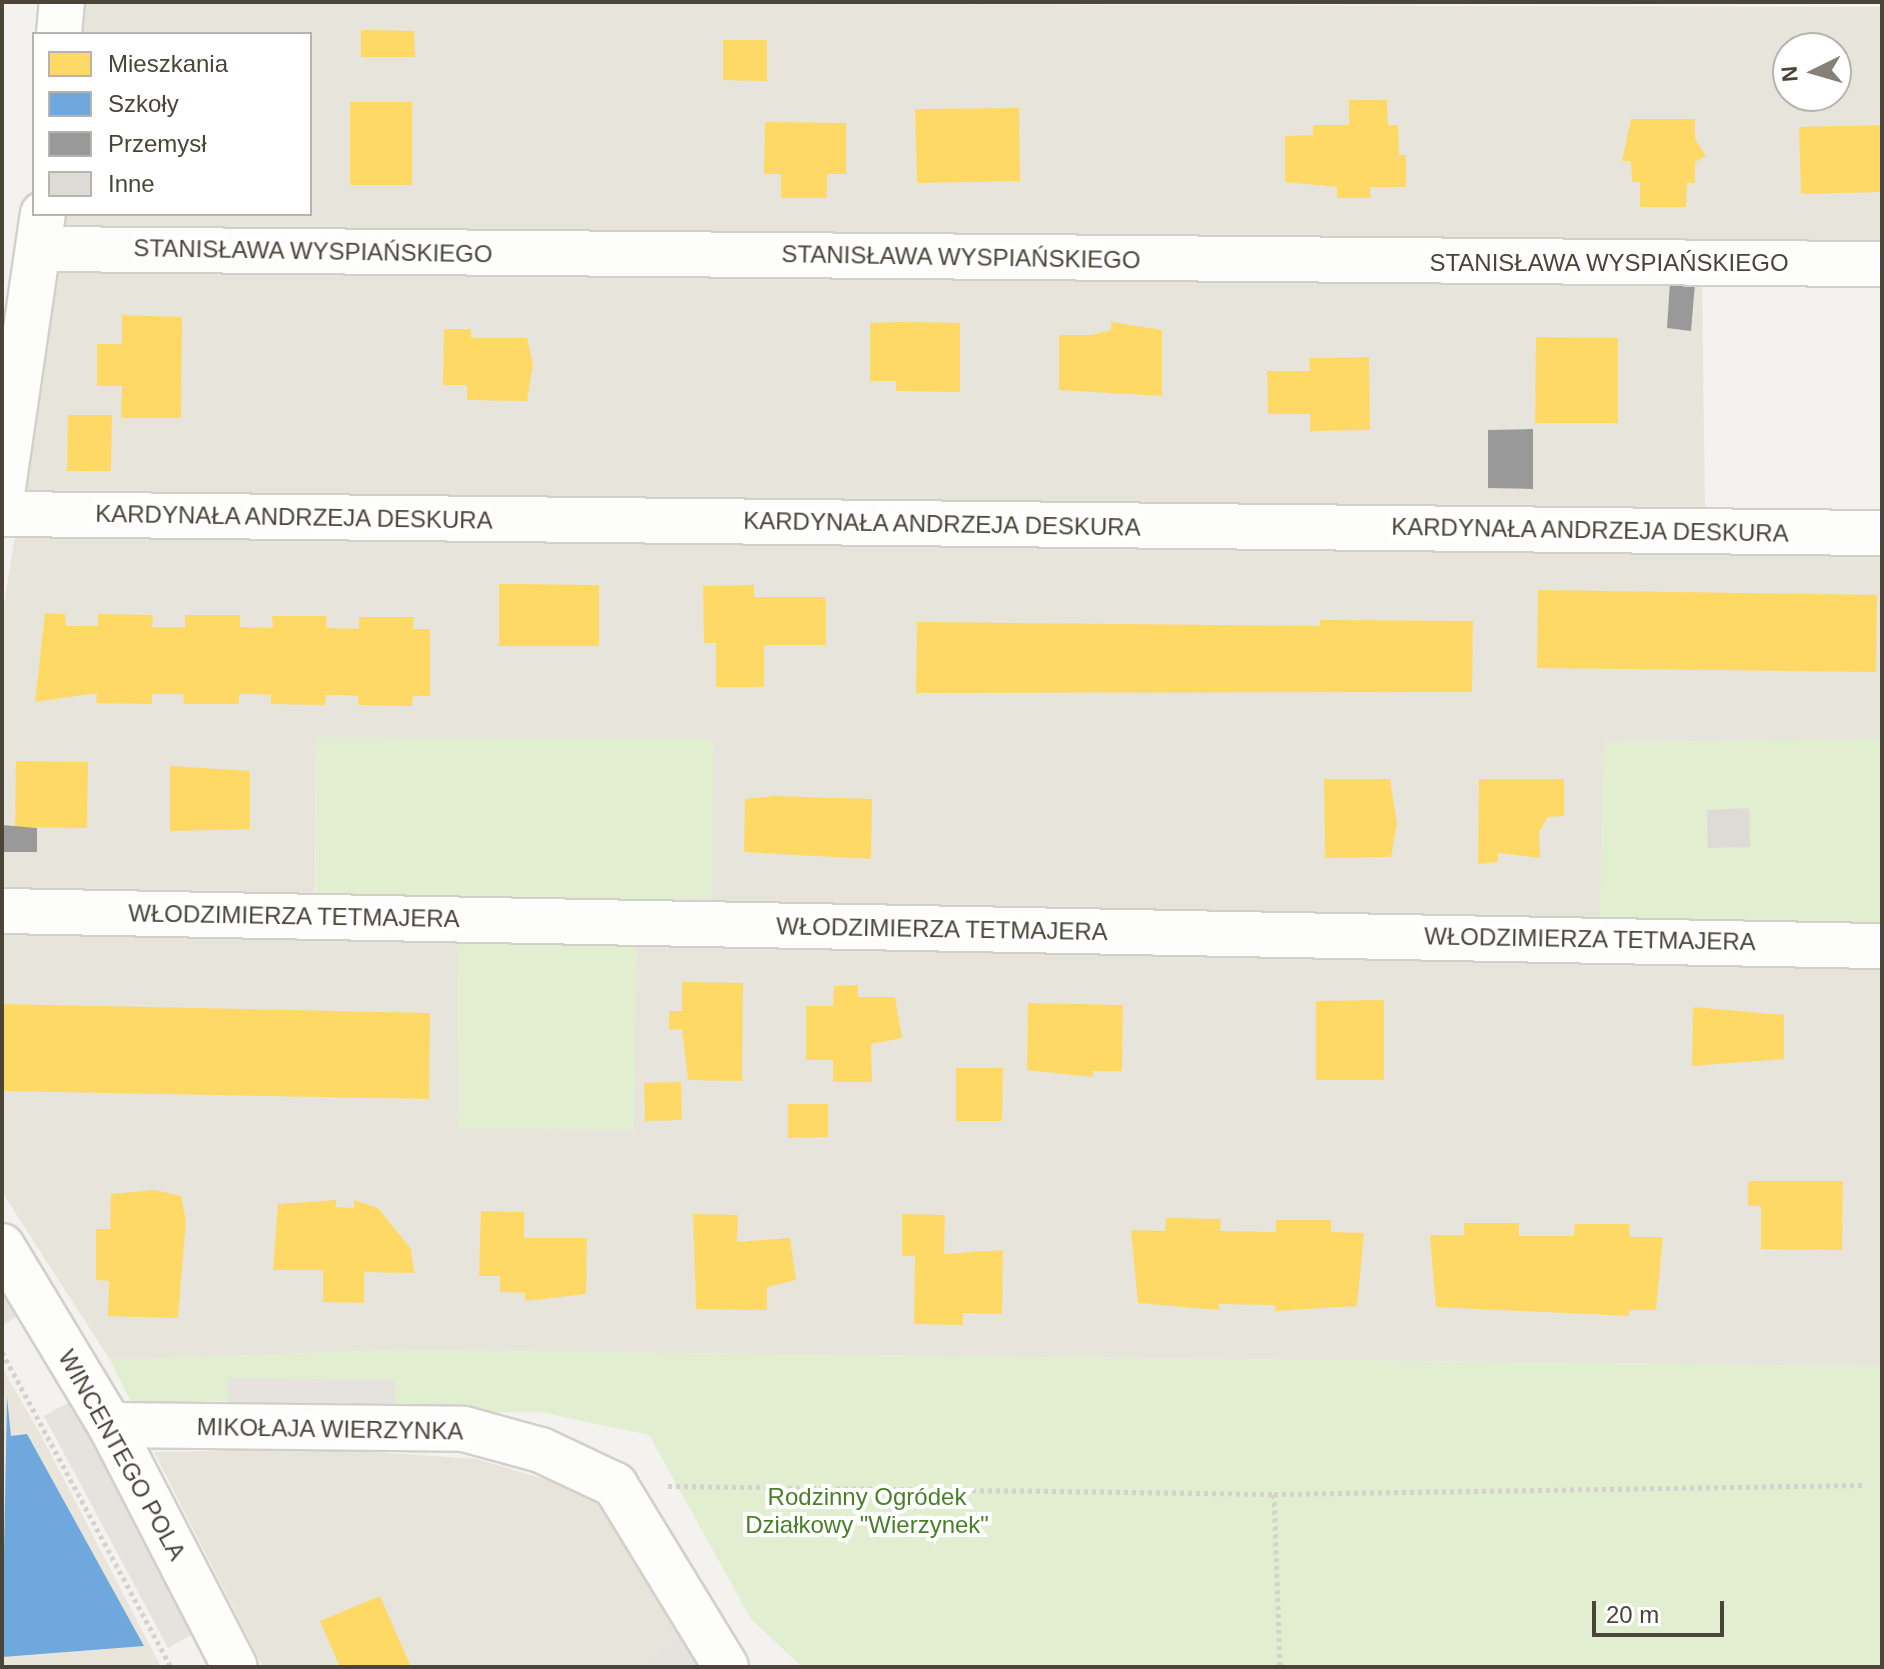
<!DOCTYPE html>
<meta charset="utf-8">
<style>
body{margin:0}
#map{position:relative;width:1884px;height:1669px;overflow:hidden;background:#f4f2ee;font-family:Arial,sans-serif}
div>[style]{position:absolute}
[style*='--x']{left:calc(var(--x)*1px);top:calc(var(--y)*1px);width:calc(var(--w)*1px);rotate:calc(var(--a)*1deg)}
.residential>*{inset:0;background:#e7e4dc}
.industrial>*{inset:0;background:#e6e2de}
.education>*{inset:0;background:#eae5da}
.green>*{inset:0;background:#e1eecf}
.parking>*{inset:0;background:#e6e3df}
.homes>*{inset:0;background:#ffd966}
.schools>*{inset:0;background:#6fa8dc}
.industry>*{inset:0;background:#999}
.building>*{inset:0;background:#dedbd6}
.path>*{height:5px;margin-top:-2.5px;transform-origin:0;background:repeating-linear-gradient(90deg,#d3d2cc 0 4px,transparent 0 8px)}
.roads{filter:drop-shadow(2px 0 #d2d0cb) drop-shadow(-2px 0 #d2d0cb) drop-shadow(0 2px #d2d0cb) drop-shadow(0 -2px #d2d0cb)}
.minor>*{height:44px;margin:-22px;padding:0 22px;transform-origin:22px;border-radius:22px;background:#fdfdfc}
span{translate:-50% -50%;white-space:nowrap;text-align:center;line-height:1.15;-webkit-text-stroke:8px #fff;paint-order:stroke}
.street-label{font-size:24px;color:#4b4439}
.park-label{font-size:24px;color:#4a7f2a}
.frame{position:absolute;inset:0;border:4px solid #4b4439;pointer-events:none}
.legend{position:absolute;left:32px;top:32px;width:280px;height:184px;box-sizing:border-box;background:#fff;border:2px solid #b7b4b0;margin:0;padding:10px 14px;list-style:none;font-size:24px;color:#4b4439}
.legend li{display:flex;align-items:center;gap:16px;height:40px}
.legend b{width:40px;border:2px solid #b7b4b0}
.north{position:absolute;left:1772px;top:32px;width:80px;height:80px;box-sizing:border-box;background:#fff;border:2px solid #b7b4b0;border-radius:50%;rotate:265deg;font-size:22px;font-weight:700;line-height:32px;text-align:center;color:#4b4439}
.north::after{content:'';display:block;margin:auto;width:28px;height:36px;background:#868178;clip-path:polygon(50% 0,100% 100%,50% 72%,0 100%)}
.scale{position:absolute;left:1592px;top:1601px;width:132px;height:36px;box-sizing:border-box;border:4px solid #4b4439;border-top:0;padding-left:10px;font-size:24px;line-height:28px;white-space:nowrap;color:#4b4439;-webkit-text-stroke:6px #fff;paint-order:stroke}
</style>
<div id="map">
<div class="residential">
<div style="clip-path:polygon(evenodd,79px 2px,1882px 7px,1882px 281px,1702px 280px,1705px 508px,1882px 510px,1882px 739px,1605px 742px,1600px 917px,1882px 926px,1882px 1366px,396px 1350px,110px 1360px,2px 1192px,2px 617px,66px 214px,310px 214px,310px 34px,77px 34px,79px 2px,1788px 48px,1836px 48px,1836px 96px,1788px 96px,1788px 48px,79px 2px,316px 737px,712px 898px,637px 900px,637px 941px,315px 937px,316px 737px)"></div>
<div style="clip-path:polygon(329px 1449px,477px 1459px,592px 1493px,691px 1629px,633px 1667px,263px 1667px,154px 1452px)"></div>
</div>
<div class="industrial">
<div style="clip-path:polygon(691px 1629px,712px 1667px,633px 1667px)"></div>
</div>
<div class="education">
<div style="clip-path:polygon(2px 1368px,40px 1433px,161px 1667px,2px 1667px)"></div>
</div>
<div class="green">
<div style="clip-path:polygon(316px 737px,713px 739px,712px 898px,316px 908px)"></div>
<div style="clip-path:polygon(1882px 739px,1882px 926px,1600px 918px,1604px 742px)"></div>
<div style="clip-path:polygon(457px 939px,637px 941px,634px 1130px,459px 1128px)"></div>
<div style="clip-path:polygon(396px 1350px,1882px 1366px,1882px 1667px,802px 1667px,751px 1619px,649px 1435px,540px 1412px,395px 1413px,395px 1380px,228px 1379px,228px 1401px,132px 1404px,110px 1360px)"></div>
</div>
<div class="parking">
<div style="clip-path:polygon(2px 1278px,23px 1312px,2px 1326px)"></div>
<div style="clip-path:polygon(228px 1378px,395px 1380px,395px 1413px,228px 1412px)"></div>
<div style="clip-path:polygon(71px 1401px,195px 1633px,168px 1648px,44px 1416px)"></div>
</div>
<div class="homes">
<div style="clip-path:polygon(361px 30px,414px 31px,415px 57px,361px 57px)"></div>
<div style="clip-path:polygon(723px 40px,767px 40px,767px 81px,723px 80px)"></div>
<div style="clip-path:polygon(1349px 100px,1387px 100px,1388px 125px,1398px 125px,1399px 155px,1406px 155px,1406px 187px,1370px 187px,1371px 198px,1337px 198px,1337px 187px,1285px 182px,1285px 136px,1313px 135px,1313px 125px,1349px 125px)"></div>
<div style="clip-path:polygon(350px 102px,412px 102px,412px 185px,350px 185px)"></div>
<div style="clip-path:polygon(1019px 108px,1020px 181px,917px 183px,915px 109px)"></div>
<div style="clip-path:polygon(1631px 119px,1695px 119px,1695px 139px,1706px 156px,1695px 162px,1695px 183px,1687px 183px,1686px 207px,1640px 207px,1640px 182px,1632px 182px,1631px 161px,1622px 161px)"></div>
<div style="clip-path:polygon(765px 122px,846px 123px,846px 174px,827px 174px,827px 198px,781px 198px,781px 174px,764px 174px)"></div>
<div style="clip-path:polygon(1882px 125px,1882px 192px,1801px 194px,1799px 127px)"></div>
<div style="clip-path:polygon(122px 315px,182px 317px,181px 418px,121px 418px,122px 386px,97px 386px,97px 344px,122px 344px)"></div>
<div style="clip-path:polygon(899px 322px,960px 323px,960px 392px,896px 391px,896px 381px,870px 381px,870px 323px)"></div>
<div style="clip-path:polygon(1111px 322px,1162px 330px,1162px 396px,1059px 390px,1059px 335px,1092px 335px,1111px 330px)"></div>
<div style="clip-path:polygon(444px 329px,471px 329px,471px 338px,527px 338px,533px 364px,527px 401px,467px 400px,467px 385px,443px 385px)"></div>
<div style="clip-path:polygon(1536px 337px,1618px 338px,1618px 423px,1535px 423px)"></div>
<div style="clip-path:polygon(1369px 357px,1370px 430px,1310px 431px,1310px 414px,1268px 414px,1267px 371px,1310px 371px,1309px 358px)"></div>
<div style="clip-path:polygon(68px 415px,112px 415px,111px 471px,67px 471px)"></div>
<div style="clip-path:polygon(499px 584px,599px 585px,599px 646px,499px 646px)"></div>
<div style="clip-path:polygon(754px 585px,754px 597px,826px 597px,826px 645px,764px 645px,764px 687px,716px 687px,716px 643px,704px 643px,703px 586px)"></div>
<div style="clip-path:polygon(1538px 590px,1877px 595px,1876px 672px,1537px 668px)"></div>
<div style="clip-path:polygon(45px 613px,65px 614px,66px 626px,98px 626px,98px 614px,153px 615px,152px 627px,185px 627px,185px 615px,240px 615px,240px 627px,273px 628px,272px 616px,326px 616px,327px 628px,359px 629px,359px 617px,414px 617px,413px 629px,430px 629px,430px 696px,413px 696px,412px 706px,358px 705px,358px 696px,342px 695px,326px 695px,325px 705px,271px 704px,271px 695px,255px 694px,239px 694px,239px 704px,184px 704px,183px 694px,152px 694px,152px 704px,96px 703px,97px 693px,35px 702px)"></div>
<div style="clip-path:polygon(1320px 620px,1473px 621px,1472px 692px,916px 693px,917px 622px,1320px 626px)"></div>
<div style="clip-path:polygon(16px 761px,88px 762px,87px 828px,15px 827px)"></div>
<div style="clip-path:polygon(170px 766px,250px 771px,250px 829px,170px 831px)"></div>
<div style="clip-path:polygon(1324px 779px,1390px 779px,1397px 823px,1391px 857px,1325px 858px)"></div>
<div style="clip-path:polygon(1479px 779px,1564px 779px,1564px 816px,1548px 817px,1539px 832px,1540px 858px,1498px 853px,1498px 862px,1478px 864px)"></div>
<div style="clip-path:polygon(774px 796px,872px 799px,871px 859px,744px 852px,745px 799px)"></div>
<div style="clip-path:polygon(682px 982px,743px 983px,742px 1081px,688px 1080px,682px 1029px,669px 1030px,669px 1011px,682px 1011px)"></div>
<div style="clip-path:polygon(858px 985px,858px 997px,895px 997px,902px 1038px,871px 1044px,872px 1082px,833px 1082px,833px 1060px,806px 1060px,806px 1006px,833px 1006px,834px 986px)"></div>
<div style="clip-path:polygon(1384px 1000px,1384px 1080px,1316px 1080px,1316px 1001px)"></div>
<div style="clip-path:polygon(1028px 1003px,1123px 1005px,1122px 1071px,1093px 1071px,1093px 1077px,1027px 1070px)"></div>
<div style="clip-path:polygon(2px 1004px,430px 1013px,429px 1099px,2px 1091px)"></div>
<div style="clip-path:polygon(1693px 1007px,1784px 1015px,1784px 1059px,1692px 1066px)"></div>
<div style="clip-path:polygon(956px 1068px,1003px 1068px,1002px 1121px,956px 1121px)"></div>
<div style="clip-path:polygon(681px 1082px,682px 1120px,645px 1121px,644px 1083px)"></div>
<div style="clip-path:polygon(788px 1104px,828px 1104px,828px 1137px,788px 1138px)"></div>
<div style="clip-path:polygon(1748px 1181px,1843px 1181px,1842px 1250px,1761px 1249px,1761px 1206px,1748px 1206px)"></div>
<div style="clip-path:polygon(155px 1190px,181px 1196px,186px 1221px,178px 1318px,108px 1316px,109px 1281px,96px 1280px,96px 1229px,110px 1229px,111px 1194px)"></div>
<div style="clip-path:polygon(336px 1200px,336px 1207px,354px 1208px,354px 1200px,378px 1208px,411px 1249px,414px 1273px,364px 1272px,364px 1303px,323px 1302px,323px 1270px,273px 1270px,278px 1204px)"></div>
<div style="clip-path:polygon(481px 1211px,524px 1212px,524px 1238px,587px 1238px,586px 1294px,525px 1301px,525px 1293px,500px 1292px,500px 1276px,479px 1276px)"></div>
<div style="clip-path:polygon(693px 1214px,738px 1215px,737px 1242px,790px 1238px,796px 1280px,767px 1287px,767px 1310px,696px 1309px)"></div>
<div style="clip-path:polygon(902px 1214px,945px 1215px,944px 1254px,1003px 1250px,1002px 1314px,963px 1313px,963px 1325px,914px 1324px,915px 1256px,902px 1256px)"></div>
<div style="clip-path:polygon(1166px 1218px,1221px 1219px,1220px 1231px,1276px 1232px,1276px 1220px,1331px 1220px,1331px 1232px,1364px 1233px,1357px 1306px,1275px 1311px,1275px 1305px,1219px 1304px,1219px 1310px,1138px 1303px,1131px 1230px,1165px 1231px)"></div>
<div style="clip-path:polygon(1464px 1223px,1519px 1223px,1519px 1236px,1574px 1236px,1575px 1224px,1629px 1224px,1630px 1237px,1663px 1237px,1656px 1310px,1629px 1310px,1629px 1316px,1436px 1307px,1430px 1235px,1464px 1235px)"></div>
<div style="clip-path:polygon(380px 1596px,411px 1667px,340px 1667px,320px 1621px)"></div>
</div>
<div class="schools">
<div style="clip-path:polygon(7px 1397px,11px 1436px,27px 1434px,144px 1646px,2px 1657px)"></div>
</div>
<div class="industry">
<div style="clip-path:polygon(1670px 282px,1695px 283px,1691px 331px,1667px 328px)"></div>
<div style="clip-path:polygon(1533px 429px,1533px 489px,1488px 488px,1488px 430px)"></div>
<div style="clip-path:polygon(2px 825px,37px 828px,37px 852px,2px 852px)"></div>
</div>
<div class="building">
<div style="clip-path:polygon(1749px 808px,1750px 847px,1708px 848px,1707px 810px)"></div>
</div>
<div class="path">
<div style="--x:2;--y:1352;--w:357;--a:61.8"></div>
<div style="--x:668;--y:1486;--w:606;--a:0.76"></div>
<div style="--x:1274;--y:1494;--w:591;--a:-0.87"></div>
<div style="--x:1274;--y:1494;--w:173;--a:88"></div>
</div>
<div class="roads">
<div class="minor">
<div style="--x:59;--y:34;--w:32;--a:-85"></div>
<div style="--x:39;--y:249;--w:1843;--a:0.47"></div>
<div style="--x:2;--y:494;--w:283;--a:-81.7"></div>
<div style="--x:2;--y:514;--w:1880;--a:0.58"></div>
<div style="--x:2;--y:911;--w:1880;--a:1.07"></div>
<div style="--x:2;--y:1246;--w:209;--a:58.9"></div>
<div style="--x:110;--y:1425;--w:272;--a:62.7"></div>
<div style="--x:110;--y:1425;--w:354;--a:0.6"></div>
<div style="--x:464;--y:1429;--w:80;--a:15.3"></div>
<div style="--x:541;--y:1450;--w:82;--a:25.3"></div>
<div style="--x:615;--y:1485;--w:213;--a:58.6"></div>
</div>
</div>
<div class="street-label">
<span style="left:313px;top:251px;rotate:1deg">STANISŁAWA WYSPIAŃSKIEGO</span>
<span style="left:961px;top:257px;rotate:1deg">STANISŁAWA WYSPIAŃSKIEGO</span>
<span style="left:1609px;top:263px">STANISŁAWA WYSPIAŃSKIEGO</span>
<span style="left:294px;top:517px;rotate:1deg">KARDYNAŁA ANDRZEJA DESKURA</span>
<span style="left:942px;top:524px;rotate:1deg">KARDYNAŁA ANDRZEJA DESKURA</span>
<span style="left:1590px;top:530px;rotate:1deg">KARDYNAŁA ANDRZEJA DESKURA</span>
<span style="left:294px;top:916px;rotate:1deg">WŁODZIMIERZA TETMAJERA</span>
<span style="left:942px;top:929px;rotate:1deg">WŁODZIMIERZA TETMAJERA</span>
<span style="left:1590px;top:939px;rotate:1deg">WŁODZIMIERZA TETMAJERA</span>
<span style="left:330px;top:1429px;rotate:1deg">MIKOŁAJA WIERZYNKA</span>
<span style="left:122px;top:1455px;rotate:61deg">WINCENTEGO POLA</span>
</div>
<div class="park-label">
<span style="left:867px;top:1511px">Rodzinny Ogródek<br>Działkowy "Wierzynek"</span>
</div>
<div class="frame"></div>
<ul class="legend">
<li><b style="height:22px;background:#ffd966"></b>Mieszkania</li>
<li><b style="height:22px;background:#6fa8dc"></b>Szkoły</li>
<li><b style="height:22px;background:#999"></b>Przemysł</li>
<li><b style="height:22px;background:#dedbd6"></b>Inne</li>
</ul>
<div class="north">N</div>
<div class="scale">20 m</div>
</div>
